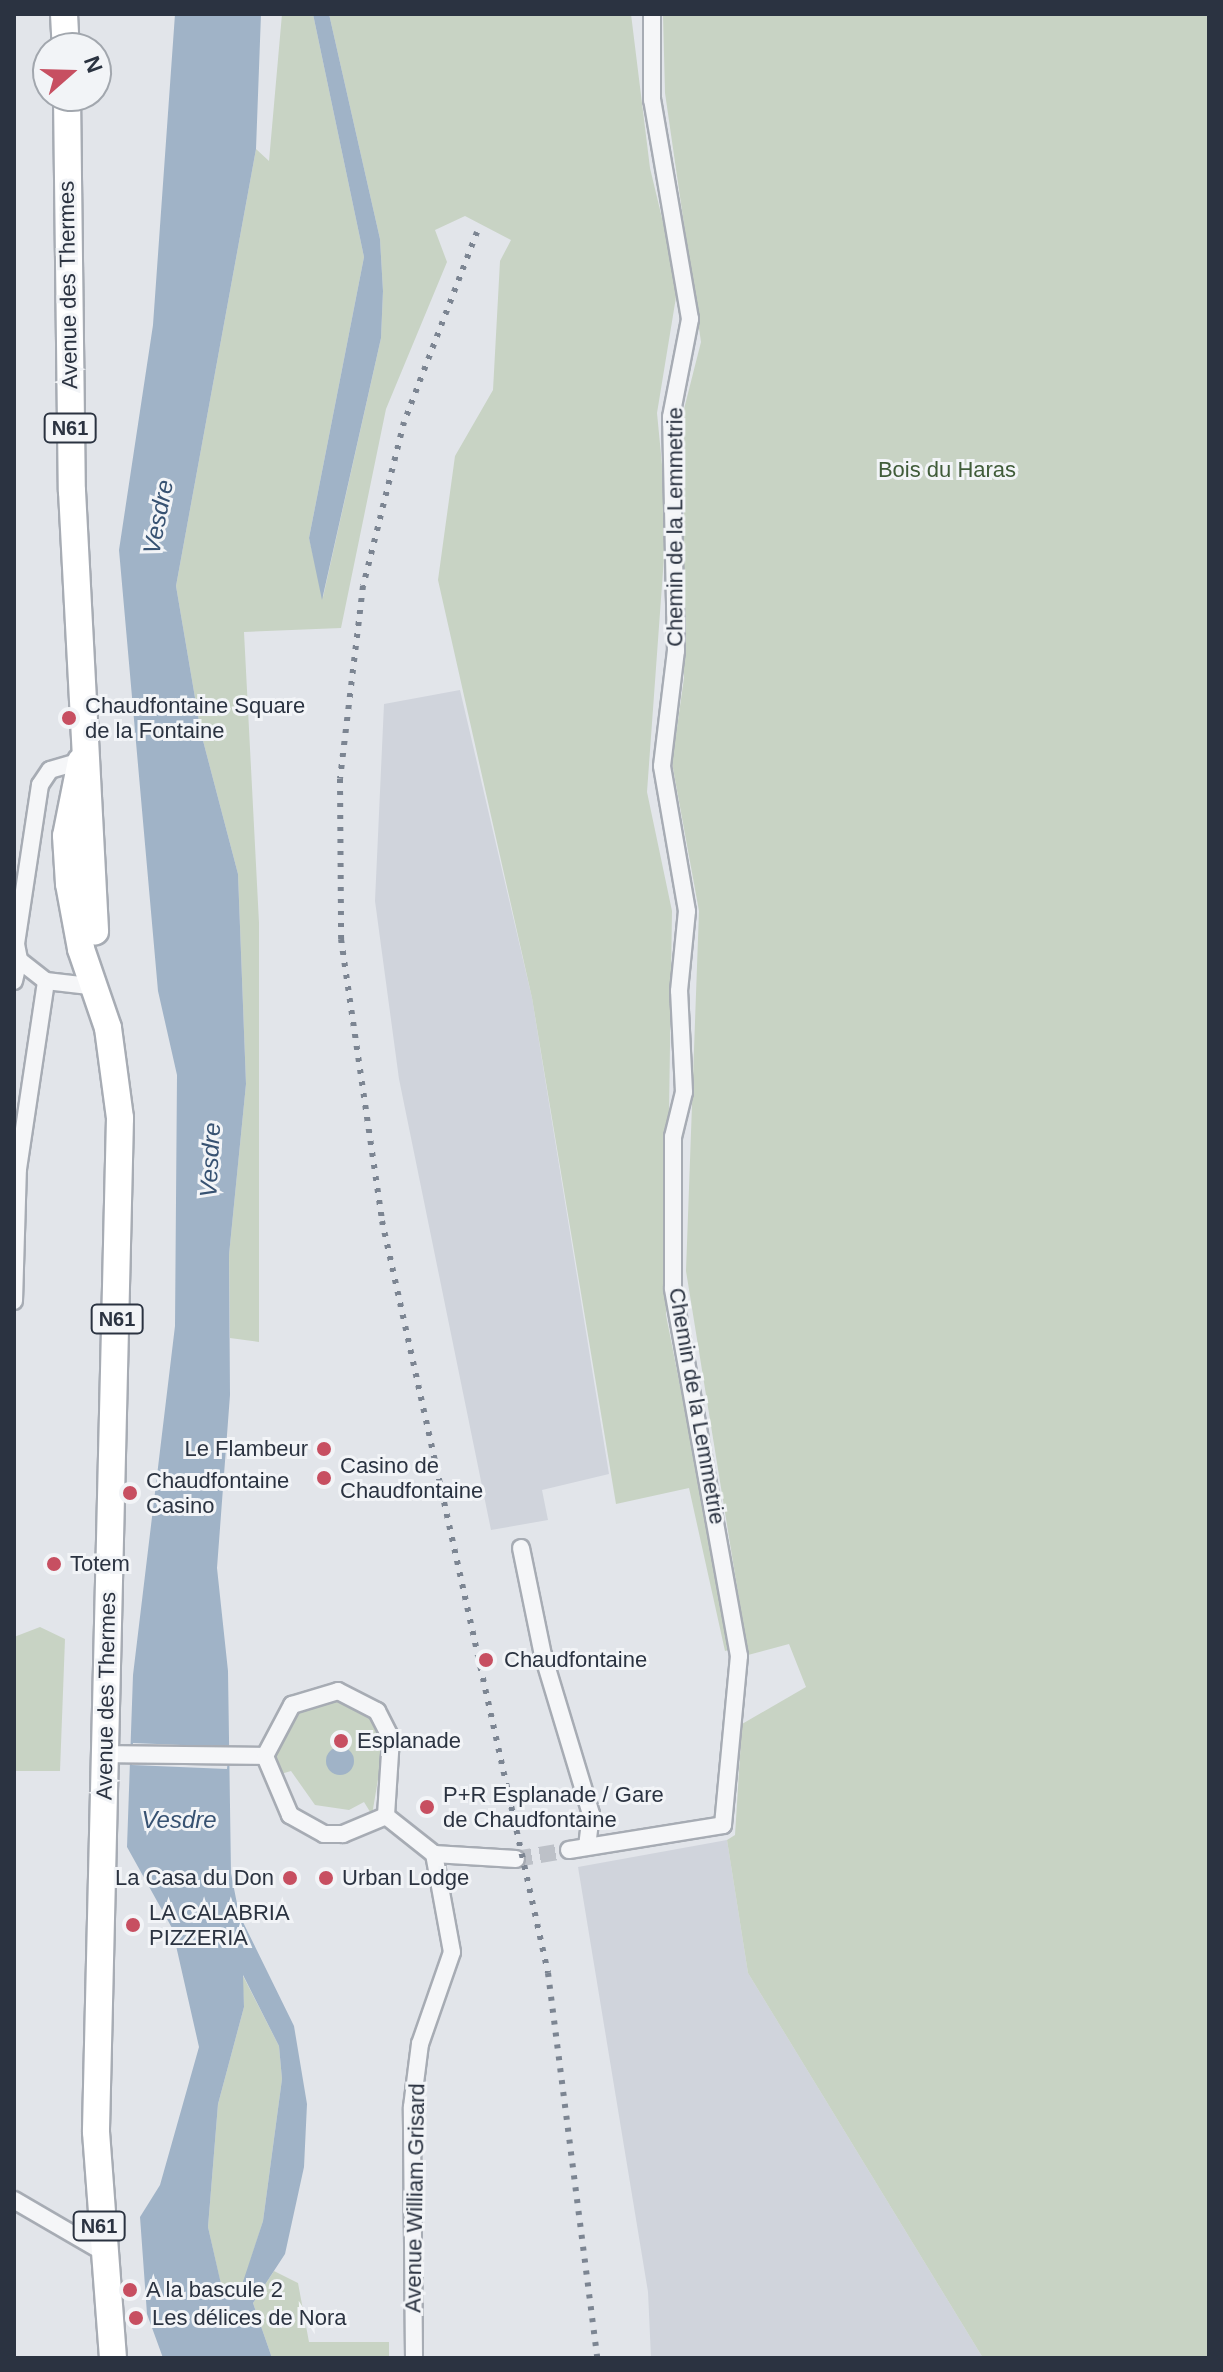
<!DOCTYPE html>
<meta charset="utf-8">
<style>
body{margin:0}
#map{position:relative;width:1223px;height:2372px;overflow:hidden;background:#e2e5ea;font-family:Arial,sans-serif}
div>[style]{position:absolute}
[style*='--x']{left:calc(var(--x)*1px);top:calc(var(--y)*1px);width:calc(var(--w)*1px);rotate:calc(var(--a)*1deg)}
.built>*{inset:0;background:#d0d4dc}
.green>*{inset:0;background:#c8d3c4}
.water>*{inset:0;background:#a0b3c7}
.round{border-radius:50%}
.pier>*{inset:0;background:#e2e5ea}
.minor-tunnel>*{height:16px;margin-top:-8px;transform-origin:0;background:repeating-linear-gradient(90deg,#bdc1c8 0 16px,transparent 0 24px)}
.roads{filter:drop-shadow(2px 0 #a7acb4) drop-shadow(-2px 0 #a7acb4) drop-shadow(0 2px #a7acb4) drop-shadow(0 -2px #a7acb4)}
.minor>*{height:16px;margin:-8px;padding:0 8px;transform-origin:8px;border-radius:8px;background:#f5f6f8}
.primary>*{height:26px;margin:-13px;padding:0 13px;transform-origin:13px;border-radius:13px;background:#fff}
.rail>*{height:6px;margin-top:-3px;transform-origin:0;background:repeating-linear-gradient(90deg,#7c8592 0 4px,transparent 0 12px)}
.dots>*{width:22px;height:22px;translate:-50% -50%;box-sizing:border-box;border:4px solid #f2f4f7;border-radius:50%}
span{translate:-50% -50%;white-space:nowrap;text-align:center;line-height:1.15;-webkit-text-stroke:6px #f2f4f7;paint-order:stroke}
.shield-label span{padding:2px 6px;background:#f2f4f7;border:2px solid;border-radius:6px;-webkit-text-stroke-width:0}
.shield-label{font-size:20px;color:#2b3341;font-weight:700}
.street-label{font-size:22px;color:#2b3341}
.park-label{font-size:22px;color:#405c39}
.poi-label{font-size:22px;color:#2b3341}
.left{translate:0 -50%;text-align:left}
.right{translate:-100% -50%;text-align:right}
.water-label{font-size:24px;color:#375272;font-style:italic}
.frame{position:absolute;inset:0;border:16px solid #2b3341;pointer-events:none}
.north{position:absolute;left:32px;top:32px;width:80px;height:80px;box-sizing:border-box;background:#f2f4f7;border:2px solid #a2a7ae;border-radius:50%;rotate:70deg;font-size:22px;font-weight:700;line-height:32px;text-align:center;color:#2b3341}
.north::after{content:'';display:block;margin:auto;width:28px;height:36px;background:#c74f61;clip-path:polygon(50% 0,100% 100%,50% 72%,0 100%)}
</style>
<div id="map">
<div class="built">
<div style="clip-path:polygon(460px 690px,532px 998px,609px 1474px,542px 1490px,548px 1520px,491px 1530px,399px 1079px,375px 901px,384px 704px)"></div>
<div style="clip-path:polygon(727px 1840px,748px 1973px,983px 2358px,651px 2358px,648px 2292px,578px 1867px)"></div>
</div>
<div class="green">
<div style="clip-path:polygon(282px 14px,313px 14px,364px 257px,309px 538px,323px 597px,381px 338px,383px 291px,380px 239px,329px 14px,631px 14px,650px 168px,678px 285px,657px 413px,667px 516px,647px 792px,672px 911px,666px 1315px,732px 1649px,725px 1651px,689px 1488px,616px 1504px,532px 998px,438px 580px,455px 456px,493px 390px,500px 261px,511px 240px,465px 216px,435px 230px,447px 262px,386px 409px,341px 628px,244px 632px,259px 923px,259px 1342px,230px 1338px,229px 1255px,246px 1084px,238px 874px,201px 733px,176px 586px,256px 149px,269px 161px)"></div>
<div style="clip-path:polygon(1209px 14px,1209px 2358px,983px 2358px,748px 1973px,727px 1840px,735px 1835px,742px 1724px,806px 1687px,789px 1644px,748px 1655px,686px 1271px,699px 911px,672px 763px,684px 678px,684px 409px,701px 342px,665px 93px,663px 15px)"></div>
<div style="clip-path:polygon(40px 1627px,65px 1639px,60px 1771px,14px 1771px,14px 1637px)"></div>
<div style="clip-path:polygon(336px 1697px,376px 1719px,385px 1738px,372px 1815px,364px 1802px,349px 1810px,315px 1805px,291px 1771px,274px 1776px,273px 1752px,295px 1709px)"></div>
<div style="clip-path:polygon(242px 1974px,279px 2046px,282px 2079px,263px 2221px,238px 2300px,224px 2298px,208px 2227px,218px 2104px,244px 2007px)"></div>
<div style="clip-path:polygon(274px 2271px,298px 2283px,309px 2342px,389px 2342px,389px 2358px,272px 2358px,253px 2303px)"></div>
</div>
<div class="water">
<div style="clip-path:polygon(evenodd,175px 14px,261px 14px,256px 149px,176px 586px,201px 733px,238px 874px,246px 1084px,229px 1255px,230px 1395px,217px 1568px,228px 1671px,231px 1873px,239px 1914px,294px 2026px,307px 2104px,304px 2167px,285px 2254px,253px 2303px,272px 2358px,163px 2358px,147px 2314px,140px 2217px,160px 2185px,199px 2047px,172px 1928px,127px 1847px,133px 1675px,175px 1326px,177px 1075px,158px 991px,119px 550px,153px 325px,175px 14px,243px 1975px,279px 2046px,282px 2079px,263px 2221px,237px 2300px,224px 2297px,208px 2227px,218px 2104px,244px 2007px,243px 1975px)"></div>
<div style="clip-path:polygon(313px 14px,329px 14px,380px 239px,383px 291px,381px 338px,322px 600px,309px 538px,364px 257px)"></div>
<div class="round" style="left:326px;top:1747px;width:28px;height:28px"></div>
</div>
<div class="pier">
<div style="clip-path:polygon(133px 1743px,229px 1747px,227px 1769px,132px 1765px)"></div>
</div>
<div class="minor-tunnel">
<div style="--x:516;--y:1859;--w:54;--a:-9.6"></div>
</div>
<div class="roads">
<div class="minor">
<div style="--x:81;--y:761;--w:32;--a:164"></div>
<div style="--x:50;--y:770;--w:18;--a:124"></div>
<div style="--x:40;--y:785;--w:161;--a:98.6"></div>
<div style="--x:16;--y:944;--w:16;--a:79"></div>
<div style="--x:19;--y:960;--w:34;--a:38"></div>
<div style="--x:46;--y:981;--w:52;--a:6.6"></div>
<div style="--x:14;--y:981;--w:22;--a:-77"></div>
<div style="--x:14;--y:1301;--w:132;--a:-88.3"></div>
<div style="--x:18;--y:1169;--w:190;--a:-81.5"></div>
<div style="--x:521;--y:1548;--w:109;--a:78.4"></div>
<div style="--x:543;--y:1655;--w:166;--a:73.2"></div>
<div style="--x:591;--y:1814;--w:32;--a:97"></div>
<div style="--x:104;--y:1754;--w:161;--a:0.7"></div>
<div style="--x:386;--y:1816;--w:47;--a:157.3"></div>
<div style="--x:343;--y:1834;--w:19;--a:180"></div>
<div style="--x:324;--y:1834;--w:39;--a:-151"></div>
<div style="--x:290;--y:1815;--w:64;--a:-113"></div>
<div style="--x:265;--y:1756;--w:58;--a:-62.1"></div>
<div style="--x:292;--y:1705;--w:48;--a:-16.9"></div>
<div style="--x:338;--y:1691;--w:44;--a:27.1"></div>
<div style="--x:377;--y:1711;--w:30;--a:63"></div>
<div style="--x:391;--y:1738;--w:78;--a:93.7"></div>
<div style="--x:386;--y:1816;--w:61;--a:38.4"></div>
<div style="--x:569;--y:1850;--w:156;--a:-9.2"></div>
<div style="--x:723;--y:1825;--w:170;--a:-84.6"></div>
<div style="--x:739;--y:1656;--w:374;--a:-100.2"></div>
<div style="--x:673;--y:1288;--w:151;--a:-90"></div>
<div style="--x:673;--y:1137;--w:46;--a:-76.3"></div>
<div style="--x:684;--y:1092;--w:101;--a:-92.8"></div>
<div style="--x:679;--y:991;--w:80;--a:-84.3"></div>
<div style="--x:687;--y:911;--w:147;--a:-99.8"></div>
<div style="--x:662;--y:766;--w:116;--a:-83.1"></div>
<div style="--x:676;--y:651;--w:234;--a:-91.2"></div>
<div style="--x:671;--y:417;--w:100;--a:-79"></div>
<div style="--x:690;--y:319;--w:222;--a:-99.8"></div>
<div style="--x:652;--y:100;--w:86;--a:-90"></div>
<div style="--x:434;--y:1854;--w:82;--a:3.5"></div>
<div style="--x:14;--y:2200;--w:99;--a:30.2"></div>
<div style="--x:414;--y:2358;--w:251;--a:-90.5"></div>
<div style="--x:412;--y:2107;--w:64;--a:-82.8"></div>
<div style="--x:420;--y:2044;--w:97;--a:-70.8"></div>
<div style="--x:452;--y:1952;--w:100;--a:-100.4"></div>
</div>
<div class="primary">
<div style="--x:64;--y:14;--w:34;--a:87"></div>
<div style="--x:67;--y:96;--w:395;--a:89.3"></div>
<div style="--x:72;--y:491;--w:441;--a:87"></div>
<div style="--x:81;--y:761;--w:76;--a:101.3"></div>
<div style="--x:66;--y:836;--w:48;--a:86.4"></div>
<div style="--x:69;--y:884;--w:66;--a:79.5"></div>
<div style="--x:81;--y:949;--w:83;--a:71.1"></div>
<div style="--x:108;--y:1028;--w:91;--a:82.4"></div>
<div style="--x:120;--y:1118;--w:1014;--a:91.36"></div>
<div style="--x:96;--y:2132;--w:227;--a:85.7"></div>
</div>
</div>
<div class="rail">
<div style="--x:477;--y:232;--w:204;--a:111"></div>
<div style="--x:404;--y:422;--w:169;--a:104"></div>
<div style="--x:363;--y:586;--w:194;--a:96.8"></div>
<div style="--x:340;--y:779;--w:160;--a:89.6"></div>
<div style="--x:341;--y:939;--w:285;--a:81.7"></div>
<div style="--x:382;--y:1221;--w:770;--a:77.55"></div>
<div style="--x:548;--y:1973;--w:388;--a:82.7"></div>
</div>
<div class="dots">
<div style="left:69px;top:718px;background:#c74f61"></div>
<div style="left:324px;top:1449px;background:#c74f61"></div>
<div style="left:324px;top:1478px;background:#c74f61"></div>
<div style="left:130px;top:1493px;background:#c74f61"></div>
<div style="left:54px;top:1564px;background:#c74f61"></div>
<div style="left:486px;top:1660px;background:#c74f61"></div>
<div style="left:341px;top:1741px;background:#c74f61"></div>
<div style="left:427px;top:1807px;background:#c74f61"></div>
<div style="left:290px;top:1878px;background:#c74f61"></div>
<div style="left:326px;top:1878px;background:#c74f61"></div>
<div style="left:133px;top:1925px;background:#c74f61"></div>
<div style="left:130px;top:2290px;background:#c74f61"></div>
<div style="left:136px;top:2318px;background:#c74f61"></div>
</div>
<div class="shield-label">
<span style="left:70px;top:428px">N61</span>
<span style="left:117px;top:1319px">N61</span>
<span style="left:99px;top:2226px">N61</span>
</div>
<div class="street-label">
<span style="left:68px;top:285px;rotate:-91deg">Avenue des Thermes</span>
<span style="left:675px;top:527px;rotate:-90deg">Chemin de la Lemmetrie</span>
<span style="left:697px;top:1406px;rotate:80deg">Chemin de la Lemmetrie</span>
<span style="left:106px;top:1696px;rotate:-89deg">Avenue des Thermes</span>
<span style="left:415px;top:2198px;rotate:-89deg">Avenue William Grisard</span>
</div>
<div class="park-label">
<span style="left:947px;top:470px">Bois du Haras</span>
</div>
<div class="poi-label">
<span class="left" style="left:85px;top:718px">Chaudfontaine Square<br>de la Fontaine</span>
<span class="right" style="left:308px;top:1449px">Le Flambeur</span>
<span class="left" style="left:340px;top:1478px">Casino de<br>Chaudfontaine</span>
<span class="left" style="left:146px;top:1493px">Chaudfontaine<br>Casino</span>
<span class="left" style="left:70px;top:1564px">Totem</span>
<span class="left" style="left:504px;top:1660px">Chaudfontaine</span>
<span class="left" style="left:357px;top:1741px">Esplanade</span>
<span class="left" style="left:443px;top:1807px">P+R Esplanade / Gare<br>de Chaudfontaine</span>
<span class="right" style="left:274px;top:1878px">La Casa du Don</span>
<span class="left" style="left:342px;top:1878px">Urban Lodge</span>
<span class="left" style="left:149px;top:1925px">LA CALABRIA<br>PIZZERIA</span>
<span class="left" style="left:146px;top:2290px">A la bascule 2</span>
<span class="left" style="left:152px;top:2318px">Les délices de Nora</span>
</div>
<div class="water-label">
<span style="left:158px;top:517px;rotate:-79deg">Vesdre</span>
<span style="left:210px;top:1160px;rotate:-87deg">Vesdre</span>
<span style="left:179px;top:1820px">Vesdre</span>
</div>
<div class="frame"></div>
<div class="north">N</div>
</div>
